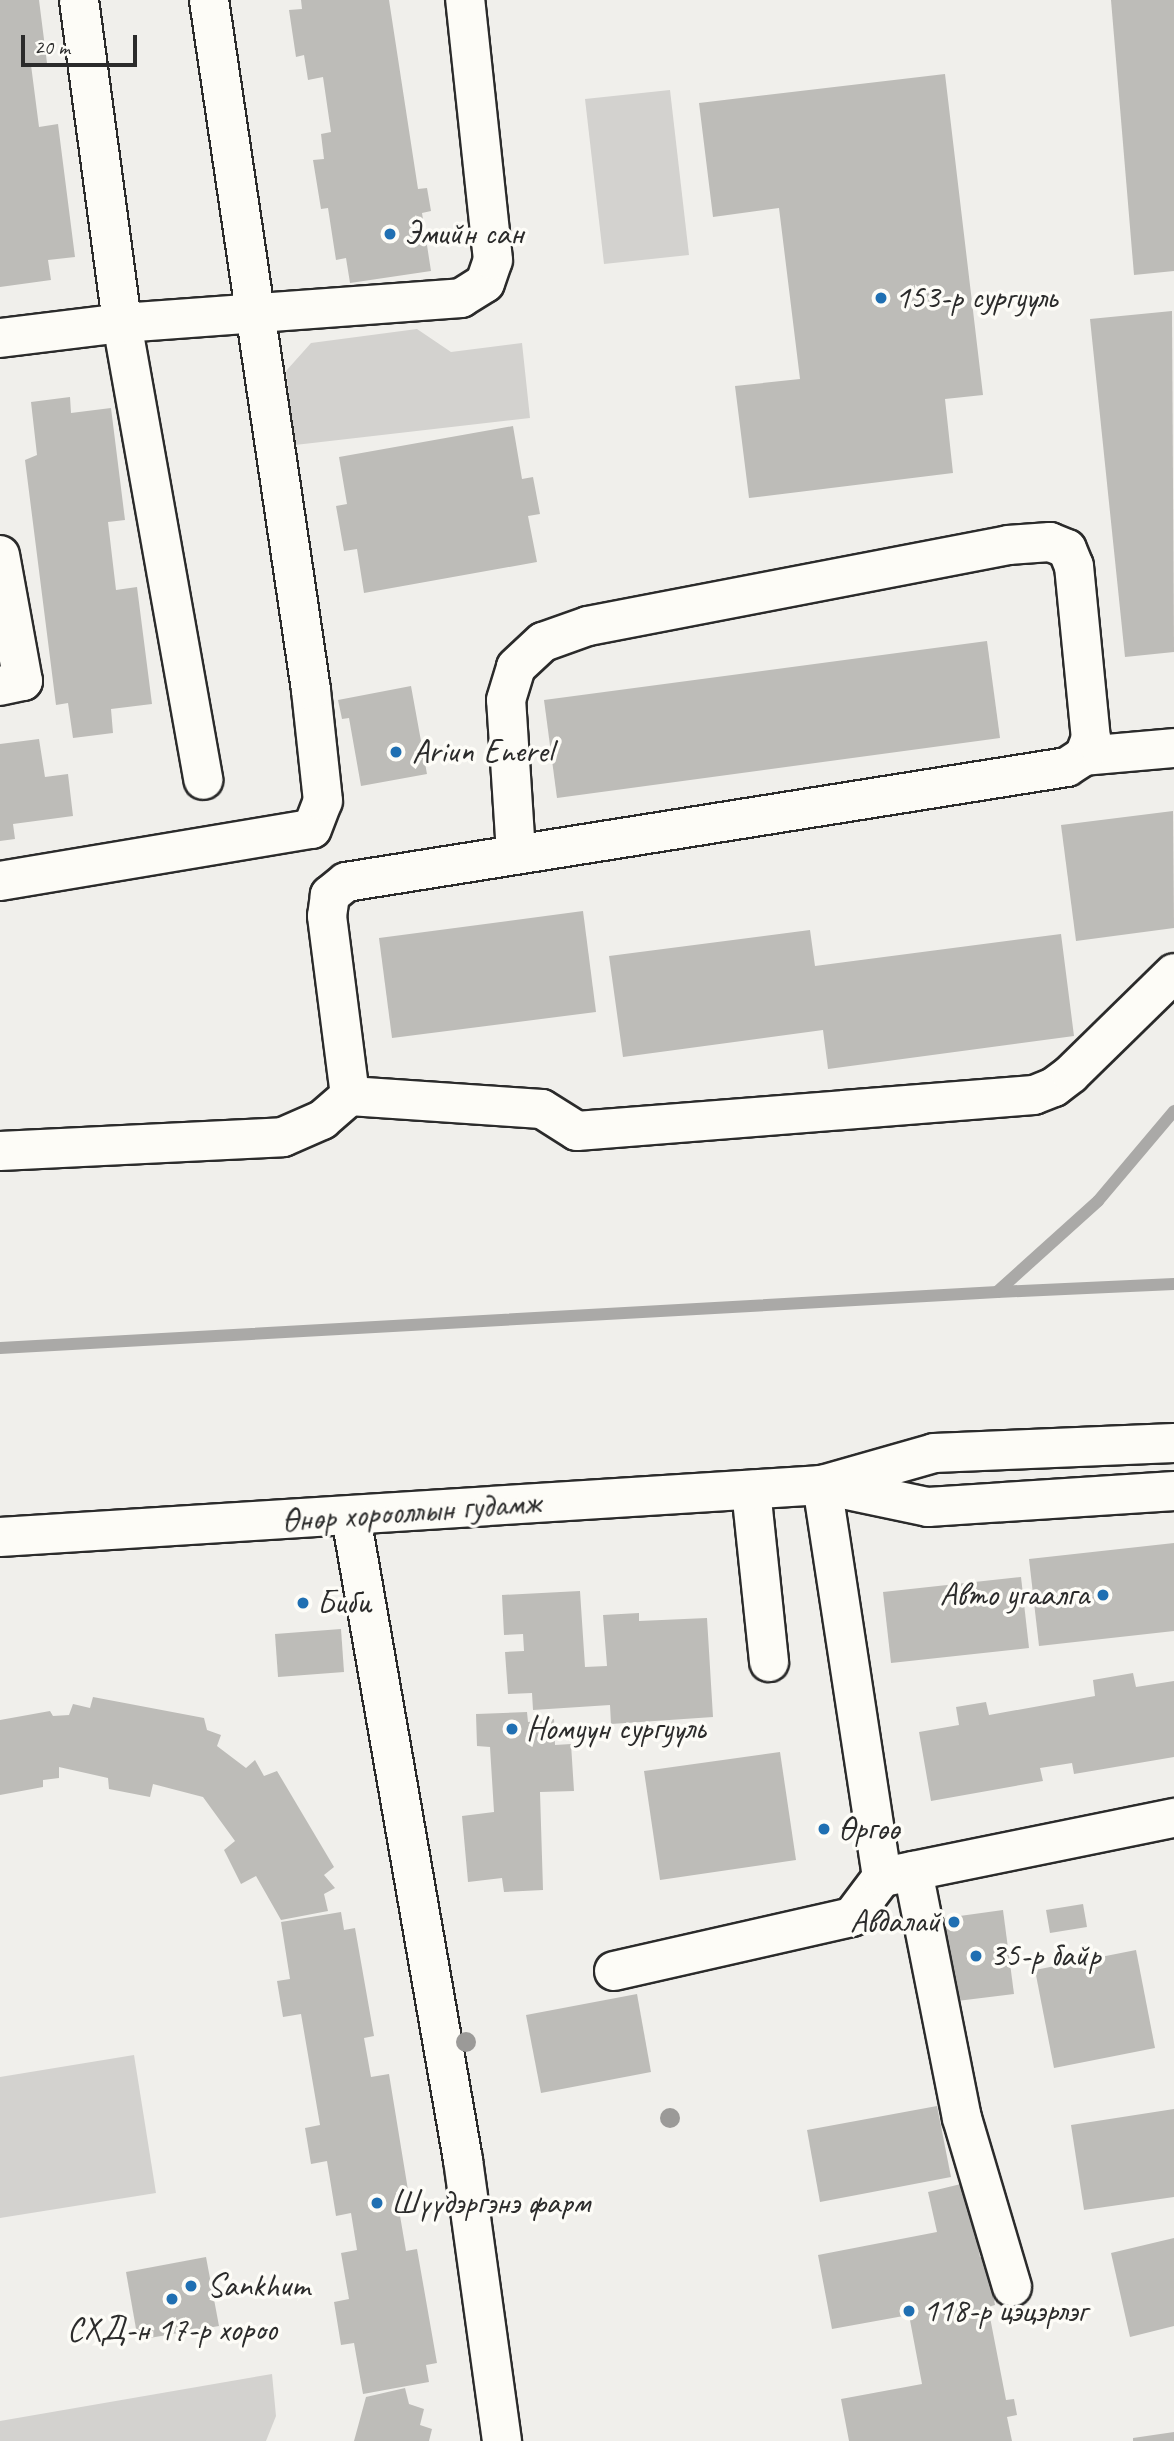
<!DOCTYPE html>
<meta charset="utf-8">
<style>
body{margin:0}
#map{position:relative;width:1174px;height:2441px;overflow:hidden;background:#f0efeb;font-family:Caveat,sans-serif}
div>[style]{position:absolute}
[style*='--x']{left:calc(var(--x)*1px);top:calc(var(--y)*1px);width:calc(var(--w)*1px);rotate:calc(var(--a)*1deg)}
.green>*{inset:0;background:#d3d2cf}
.stream>*{height:12px;margin:-6px;padding:0 6px;transform-origin:6px;border-radius:6px;background:#aaa9a7}
.building>*{inset:0;background:#bdbcb8}
.roads{filter:drop-shadow(2px 0 #2b2b2b) drop-shadow(-2px 0 #2b2b2b) drop-shadow(0 2px #2b2b2b) drop-shadow(0 -2px #2b2b2b)}
.minor>*{height:38px;margin:-19px;padding:0 19px;transform-origin:19px;border-radius:19px;background:#fdfcf7}
.major>*{height:38px;margin:-19px;padding:0 19px;transform-origin:19px;border-radius:19px;background:#fdfcf7}
.trees>*{width:20px;height:20px;margin:-10px;border-radius:50%;background:#9b9a98}
.dots>*{width:19px;height:19px;translate:-50% -50%;box-sizing:border-box;border:4px solid #fdfcf7;border-radius:50%}
span{translate:-50% -50%;white-space:nowrap;text-align:center;line-height:1.15;-webkit-text-stroke:7px #fdfcf7;paint-order:stroke}
.poi-label{font-size:33px;color:#2b2b2b}
.left{translate:0 -50%;text-align:left}
.right{translate:-100% -50%;text-align:right}
.street-label{font-size:33px;color:#2b2b2b}
.scale{position:absolute;left:21px;top:35px;width:116px;height:32px;box-sizing:border-box;border:4px solid #2b2b2b;border-top:0;padding-left:9px;font-size:21px;line-height:24px;white-space:nowrap;color:#2b2b2b;-webkit-text-stroke:5px #fdfcf7;paint-order:stroke}
</style>
<div id="map">
<div class="green">
<div style="clip-path:polygon(670px 90px,689px 255px,604px 264px,585px 99px)"></div>
<div style="clip-path:polygon(417px 329px,451px 352px,522px 343px,530px 418px,295px 445px,286px 371px,311px 343px)"></div>
<div style="clip-path:polygon(134px 2055px,156px 2193px,0 2218px,0 2077px)"></div>
<div style="clip-path:polygon(272px 2374px,276px 2416px,266px 2441px,0 2441px,0 2421px)"></div>
</div>
<div class="stream">
<div style="--x:997;--y:1292;--w:177;--a:-2.6"></div>
<div style="--x:0;--y:1348;--w:999;--a:-3.21"></div>
<div style="--x:997;--y:1292;--w:136;--a:-42"></div>
<div style="--x:1098;--y:1201;--w:118;--a:-49.8"></div>
</div>
<div class="building">
<div style="clip-path:polygon(0 0,39px 0,47px 63px,31px 65px,39px 127px,58px 124px,75px 257px,48px 260px,51px 280px,0 287px)"></div>
<div style="clip-path:polygon(301px 0,389px 0,418px 189px,427px 188px,431px 211px,422px 213px,431px 271px,350px 283px,346px 258px,336px 260px,328px 208px,321px 209px,313px 160px,324px 159px,321px 134px,331px 132px,323px 77px,308px 80px,304px 55px,296px 57px,289px 10px,302px 9px)"></div>
<div style="clip-path:polygon(1111px 0,1174px 0,1174px 271px,1134px 275px)"></div>
<div style="clip-path:polygon(945px 74px,983px 395px,945px 399px,953px 473px,749px 498px,735px 386px,800px 379px,779px 208px,713px 217px,699px 103px)"></div>
<div style="clip-path:polygon(1172px 311px,1174px 652px,1125px 657px,1090px 319px)"></div>
<div style="clip-path:polygon(70px 397px,71px 413px,111px 408px,125px 520px,108px 522px,116px 590px,137px 587px,152px 704px,111px 709px,113px 733px,73px 738px,68px 703px,56px 705px,25px 460px,37px 455px,31px 402px)"></div>
<div style="clip-path:polygon(513px 426px,522px 479px,533px 477px,540px 514px,528px 516px,537px 562px,364px 593px,357px 549px,344px 551px,336px 506px,347px 504px,339px 457px)"></div>
<div style="clip-path:polygon(987px 641px,1000px 738px,557px 798px,544px 700px)"></div>
<div style="clip-path:polygon(411px 686px,427px 774px,361px 786px,349px 718px,342px 719px,338px 700px)"></div>
<div style="clip-path:polygon(39px 739px,45px 777px,68px 774px,73px 816px,13px 824px,15px 839px,0 841px,0 744px)"></div>
<div style="clip-path:polygon(1173px 811px,1174px 928px,1076px 941px,1061px 825px)"></div>
<div style="clip-path:polygon(583px 911px,596px 1012px,392px 1038px,379px 938px)"></div>
<div style="clip-path:polygon(810px 930px,815px 966px,1061px 934px,1074px 1036px,828px 1069px,823px 1030px,623px 1057px,609px 956px)"></div>
<div style="clip-path:polygon(1174px 1543px,1174px 1631px,1039px 1646px,1029px 1559px)"></div>
<div style="clip-path:polygon(1021px 1577px,1029px 1648px,891px 1663px,883px 1592px)"></div>
<div style="clip-path:polygon(580px 1591px,585px 1667px,607px 1666px,603px 1615px,639px 1613px,639px 1621px,707px 1618px,713px 1717px,611px 1724px,610px 1705px,533px 1710px,532px 1693px,508px 1694px,505px 1652px,524px 1651px,523px 1634px,504px 1635px,502px 1595px)"></div>
<div style="clip-path:polygon(341px 1629px,344px 1672px,278px 1677px,275px 1634px)"></div>
<div style="clip-path:polygon(1133px 1673px,1136px 1687px,1174px 1681px,1174px 1757px,1074px 1774px,1072px 1763px,1040px 1768px,1043px 1781px,931px 1801px,919px 1732px,959px 1725px,956px 1707px,986px 1702px,989px 1715px,1095px 1696px,1093px 1680px)"></div>
<div style="clip-path:polygon(93px 1697px,204px 1718px,207px 1730px,221px 1735px,217px 1746px,246px 1768px,255px 1760px,264px 1776px,277px 1771px,334px 1867px,324px 1875px,335px 1888px,324px 1894px,328px 1911px,281px 1920px,256px 1876px,241px 1884px,224px 1850px,235px 1841px,203px 1797px,153px 1784px,150px 1797px,109px 1789px,108px 1778px,59px 1767px,59px 1778px,43px 1780px,43px 1787px,0 1795px,0 1720px,50px 1711px,53px 1716px,69px 1715px,73px 1704px,90px 1708px)"></div>
<div style="clip-path:polygon(527px 1712px,528px 1722px,554px 1719px,555px 1745px,571px 1744px,574px 1791px,540px 1792px,543px 1890px,504px 1892px,502px 1878px,468px 1882px,462px 1816px,494px 1812px,490px 1747px,477px 1746px,476px 1714px)"></div>
<div style="clip-path:polygon(780px 1752px,796px 1860px,660px 1880px,644px 1771px)"></div>
<div style="clip-path:polygon(1083px 1904px,1087px 1927px,1050px 1933px,1046px 1910px)"></div>
<div style="clip-path:polygon(1003px 1910px,1014px 1994px,949px 2002px,938px 1919px)"></div>
<div style="clip-path:polygon(341px 1912px,344px 1930px,355px 1928px,374px 2036px,364px 2038px,371px 2077px,389px 2074px,408px 2190px,396px 2192px,406px 2251px,417px 2249px,437px 2363px,426px 2365px,429px 2382px,363px 2394px,354px 2343px,341px 2345px,334px 2302px,349px 2299px,341px 2253px,357px 2250px,351px 2213px,336px 2216px,327px 2161px,311px 2164px,305px 2128px,320px 2125px,301px 2014px,283px 2017px,277px 1981px,290px 1979px,281px 1922px)"></div>
<div style="clip-path:polygon(1136px 1950px,1155px 2048px,1054px 2068px,1035px 1970px)"></div>
<div style="clip-path:polygon(637px 1994px,651px 2072px,541px 2093px,526px 2015px)"></div>
<div style="clip-path:polygon(937px 2106px,951px 2177px,820px 2202px,807px 2130px)"></div>
<div style="clip-path:polygon(1174px 2109px,1174px 2197px,1084px 2210px,1071px 2125px)"></div>
<div style="clip-path:polygon(965px 2183px,980px 2257px,986px 2257px,995px 2305px,988px 2307px,1006px 2400px,1014px 2399px,1017px 2415px,1007px 2417px,1012px 2441px,849px 2441px,841px 2399px,922px 2384px,909px 2315px,832px 2329px,818px 2255px,937px 2232px,928px 2192px)"></div>
<div style="clip-path:polygon(1174px 2238px,1174px 2326px,1130px 2337px,1111px 2253px)"></div>
<div style="clip-path:polygon(206px 2257px,219px 2326px,138px 2340px,126px 2272px)"></div>
<div style="clip-path:polygon(405px 2388px,409px 2404px,424px 2409px,420px 2425px,432px 2429px,429px 2441px,354px 2441px,366px 2397px)"></div>
<div style="clip-path:polygon(1174px 2432px,1174px 2441px,1133px 2441px,1133px 2438px)"></div>
</div>
<div class="roads">
<div class="minor">
<div style="--x:79;--y:0;--w:326;--a:82.4"></div>
<div style="--x:122;--y:323;--w:464;--a:79.9"></div>
<div style="--x:0;--y:338;--w:123;--a:-7"></div>
<div style="--x:122;--y:323;--w:340;--a:-4.2"></div>
<div style="--x:461;--y:298;--w:28;--a:-32"></div>
<div style="--x:485;--y:283;--w:24;--a:-71"></div>
<div style="--x:493;--y:260;--w:262;--a:-96.1"></div>
<div style="--x:0;--y:555;--w:128;--a:79.7"></div>
<div style="--x:23;--y:681;--w:24;--a:168"></div>
<div style="--x:1084;--y:756;--w:90;--a:-5.1"></div>
<div style="--x:516;--y:853;--w:153;--a:-93.7"></div>
<div style="--x:506;--y:700;--w:34;--a:-73"></div>
<div style="--x:516;--y:667;--w:37;--a:-43"></div>
<div style="--x:543;--y:642;--w:48;--a:-19.6"></div>
<div style="--x:588;--y:626;--w:428;--a:-10.9"></div>
<div style="--x:1008;--y:545;--w:42;--a:-4.1"></div>
<div style="--x:1050;--y:542;--w:18;--a:22"></div>
<div style="--x:1067;--y:549;--w:18;--a:68"></div>
<div style="--x:1074;--y:566;--w:173;--a:84.4"></div>
<div style="--x:1091;--y:738;--w:19;--a:111"></div>
<div style="--x:1084;--y:756;--w:20;--a:147"></div>
<div style="--x:1067;--y:767;--w:730;--a:170.94"></div>
<div style="--x:346;--y:882;--w:21;--a:141"></div>
<div style="--x:330;--y:895;--w:21;--a:98"></div>
<div style="--x:327;--y:916;--w:181;--a:82.7"></div>
<div style="--x:350;--y:1096;--w:192;--a:3.9"></div>
<div style="--x:542;--y:1109;--w:41;--a:32.2"></div>
<div style="--x:577;--y:1131;--w:458;--a:-4.5"></div>
<div style="--x:1034;--y:1095;--w:22;--a:-22"></div>
<div style="--x:1054;--y:1087;--w:21;--a:-37"></div>
<div style="--x:1071;--y:1074;--w:144;--a:-44.4"></div>
<div style="--x:0;--y:881;--w:316;--a:-9.5"></div>
<div style="--x:312;--y:829;--w:30;--a:-69"></div>
<div style="--x:323;--y:801;--w:112;--a:-96.2"></div>
<div style="--x:311;--y:690;--w:697;--a:-98.41"></div>
<div style="--x:0;--y:1151;--w:283;--a:-2.8"></div>
<div style="--x:283;--y:1137;--w:43;--a:-23.6"></div>
<div style="--x:322;--y:1120;--w:37;--a:-41"></div>
<div style="--x:751;--y:1490;--w:173;--a:84"></div>
<div style="--x:351;--y:1517;--w:653;--a:80.12"></div>
<div style="--x:463;--y:2160;--w:284;--a:82.1"></div>
<div style="--x:913;--y:1871;--w:252;--a:78.8"></div>
<div style="--x:962;--y:2118;--w:176;--a:73.5"></div>
<div style="--x:888;--y:1876;--w:292;--a:-11.5"></div>
<div style="--x:614;--y:1971;--w:244;--a:-12.8"></div>
<div style="--x:852;--y:1917;--w:50;--a:-53.1"></div>
<div style="--x:882;--y:1877;--w:397;--a:-98.7"></div>
</div>
<div class="major">
<div style="--x:828;--y:1486;--w:102;--a:11.9"></div>
<div style="--x:928;--y:1507;--w:247;--a:-3.7"></div>
<div style="--x:0;--y:1537;--w:824;--a:-3.62"></div>
<div style="--x:822;--y:1485;--w:116;--a:-15.9"></div>
<div style="--x:934;--y:1453;--w:240;--a:-2.4"></div>
</div>
</div>
<div class="trees">
<div style="left:466px;top:2042px"></div>
<div style="left:670px;top:2118px"></div>
</div>
<div class="dots">
<div style="left:390px;top:234px;background:#1f6fb2"></div>
<div style="left:881px;top:298px;background:#1f6fb2"></div>
<div style="left:396px;top:752px;background:#1f6fb2"></div>
<div style="left:1103px;top:1595px;background:#1f6fb2"></div>
<div style="left:303px;top:1603px;background:#1f6fb2"></div>
<div style="left:512px;top:1729px;background:#1f6fb2"></div>
<div style="left:824px;top:1829px;background:#1f6fb2"></div>
<div style="left:954px;top:1922px;background:#1f6fb2"></div>
<div style="left:976px;top:1956px;background:#1f6fb2"></div>
<div style="left:377px;top:2203px;background:#1f6fb2"></div>
<div style="left:191px;top:2286px;background:#1f6fb2"></div>
<div style="left:172px;top:2299px;background:#1f6fb2"></div>
<div style="left:909px;top:2311px;background:#1f6fb2"></div>
</div>
<div class="poi-label">
<span class="left" style="left:404px;top:234px">Эмийн сан</span>
<span class="left" style="left:895px;top:298px">153-р сургууль</span>
<span class="left" style="left:412px;top:752px">Ariun Enerel</span>
<span class="right" style="left:1089px;top:1595px">Авто угаалга</span>
<span class="left" style="left:317px;top:1603px">Биби</span>
<span class="left" style="left:526px;top:1729px">Номуун сургууль</span>
<span class="left" style="left:838px;top:1829px">Өргөө</span>
<span class="right" style="left:940px;top:1922px">Авдалай</span>
<span class="left" style="left:990px;top:1956px">35-р байр</span>
<span class="left" style="left:391px;top:2203px">Шүүдэргэнэ фарм</span>
<span class="left" style="left:207px;top:2286px">Sankhum</span>
<span class="left" style="left:923px;top:2311px">118-р цэцэрлэг</span>
<span style="left:172px;top:2330px">СХД-н 17-р хороо</span>
</div>
<div class="street-label">
<span style="left:411px;top:1512px;rotate:-4deg">Өнөр хорооллын гудамж</span>
</div>
<div class="scale">20 m</div>
</div>
